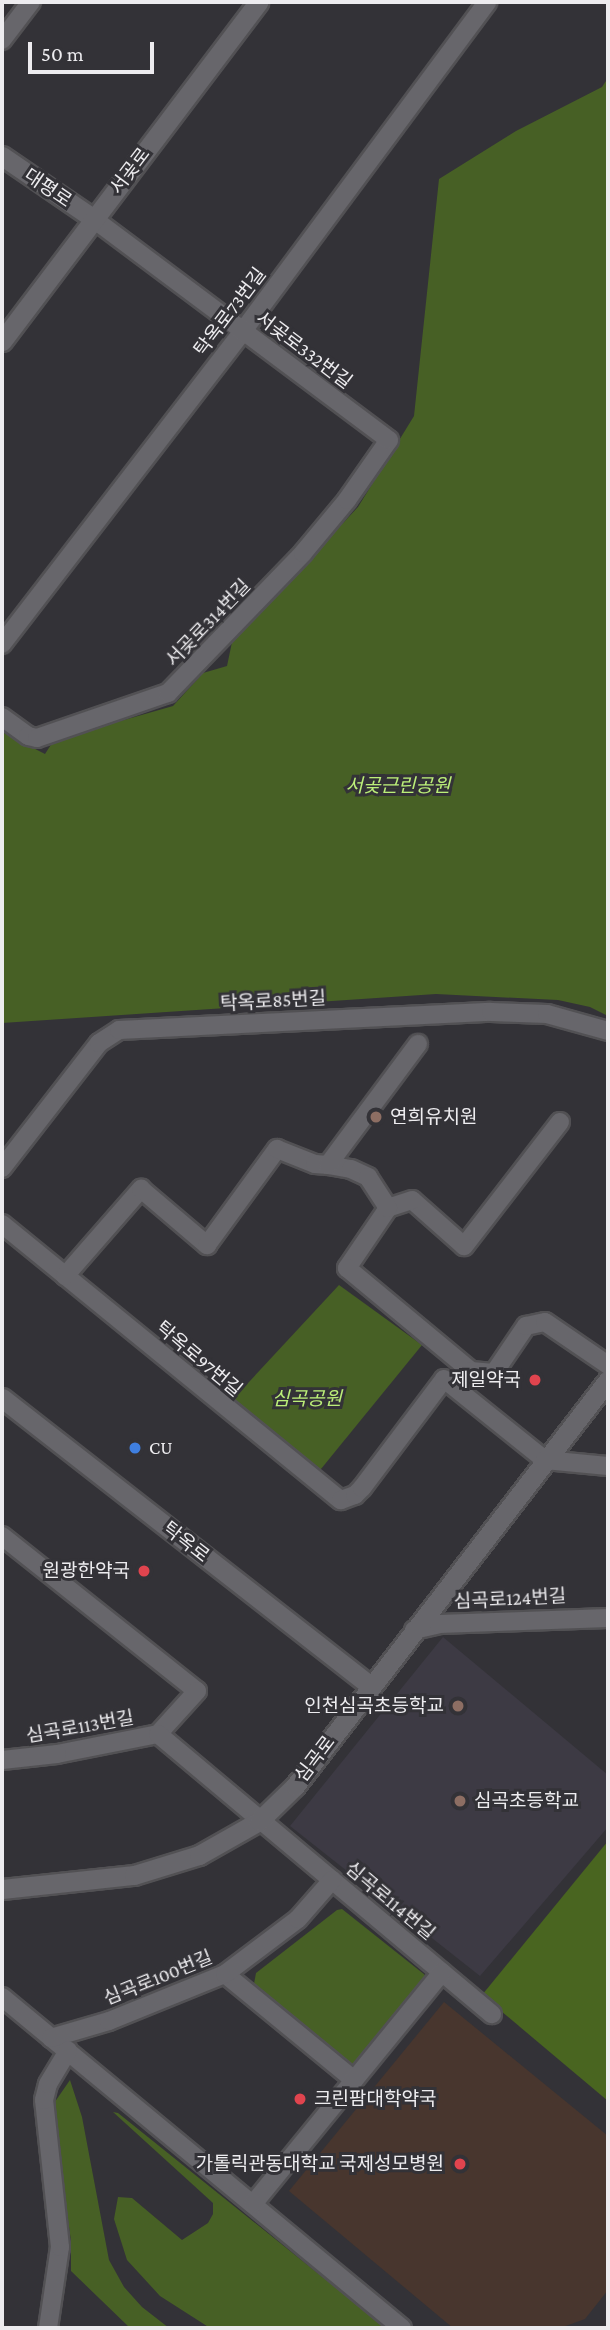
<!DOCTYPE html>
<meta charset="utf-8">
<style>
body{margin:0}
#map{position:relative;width:610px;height:2330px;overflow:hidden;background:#333237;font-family:"Crimson Pro","Noto Sans KR",serif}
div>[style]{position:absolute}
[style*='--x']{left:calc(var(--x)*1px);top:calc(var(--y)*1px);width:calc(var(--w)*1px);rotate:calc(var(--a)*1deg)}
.built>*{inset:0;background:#3d3a44}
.medical>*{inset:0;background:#48362e}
.green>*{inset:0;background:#476025}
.forest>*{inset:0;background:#496520}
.roads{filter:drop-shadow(2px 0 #525154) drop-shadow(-2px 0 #525154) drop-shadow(0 2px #525154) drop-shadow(0 -2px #525154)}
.minor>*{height:18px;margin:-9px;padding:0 9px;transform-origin:9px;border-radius:9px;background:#67666b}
.tertiary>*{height:19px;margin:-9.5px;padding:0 9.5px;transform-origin:9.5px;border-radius:9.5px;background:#67666b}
.secondary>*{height:19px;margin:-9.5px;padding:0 9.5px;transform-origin:9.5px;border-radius:9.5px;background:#67666b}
.dots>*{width:19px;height:19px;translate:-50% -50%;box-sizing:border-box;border:4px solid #333237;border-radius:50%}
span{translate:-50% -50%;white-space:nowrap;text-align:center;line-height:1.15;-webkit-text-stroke:6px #333237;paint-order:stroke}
.street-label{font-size:19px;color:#edecef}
.park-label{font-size:19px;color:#bcef79;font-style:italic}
.poi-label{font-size:19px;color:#edecef}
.left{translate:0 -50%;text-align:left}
.right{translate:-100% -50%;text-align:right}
.frame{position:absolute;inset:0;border:4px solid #edecef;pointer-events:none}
.scale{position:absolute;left:28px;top:42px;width:126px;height:32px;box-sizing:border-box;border:4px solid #edecef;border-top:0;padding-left:9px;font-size:21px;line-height:24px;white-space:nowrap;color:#edecef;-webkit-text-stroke:5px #333237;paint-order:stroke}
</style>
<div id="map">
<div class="built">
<div style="clip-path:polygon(443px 1637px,608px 1775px,608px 1827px,480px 1976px,290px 1826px)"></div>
</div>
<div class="medical">
<div style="clip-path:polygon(444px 2002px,608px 2136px,608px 2290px,585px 2319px,560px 2328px,453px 2328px,289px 2191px)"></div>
</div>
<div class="green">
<div style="clip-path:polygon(608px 78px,608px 1016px,590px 1007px,558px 1000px,436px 994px,2px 1023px,2px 732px,45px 754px,54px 740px,173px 706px,203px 673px,227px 666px,232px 642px,358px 507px,414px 416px,439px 179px,516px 131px,602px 87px)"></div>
<div style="clip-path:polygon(339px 1285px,422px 1345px,312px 1480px,222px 1411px)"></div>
<div style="clip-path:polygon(342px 1909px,425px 1975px,422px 1983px,355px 2066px,347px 2067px,253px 1989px,256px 1973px,337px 1910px)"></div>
<div style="clip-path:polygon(70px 2080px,82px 2117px,109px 2260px,124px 2287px,142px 2307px,169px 2328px,130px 2328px,71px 2271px,71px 2241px,52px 2106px)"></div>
<div style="clip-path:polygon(113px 2112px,118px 2113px,386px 2328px,210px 2328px,160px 2296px,127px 2260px,114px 2219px,118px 2197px,132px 2198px,182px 2240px,208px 2223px,213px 2214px,213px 2203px)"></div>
</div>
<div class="forest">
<div style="clip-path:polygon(608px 1841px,608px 2101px,482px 1995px)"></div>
</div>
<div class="roads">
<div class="minor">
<div style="--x:2;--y:40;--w:48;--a:-52.7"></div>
<div style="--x:2;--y:644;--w:395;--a:-52.4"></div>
<div style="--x:243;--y:331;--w:410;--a:-53.4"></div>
<div style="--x:2;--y:717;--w:32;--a:36"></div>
<div style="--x:28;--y:736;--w:9;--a:13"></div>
<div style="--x:37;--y:738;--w:139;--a:-19"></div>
<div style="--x:168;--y:693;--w:194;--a:-46"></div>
<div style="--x:303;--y:553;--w:69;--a:-50.3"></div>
<div style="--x:347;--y:500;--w:73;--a:-55"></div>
<div style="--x:389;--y:440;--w:369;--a:-143.2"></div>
<div style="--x:560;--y:1122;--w:157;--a:127.7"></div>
<div style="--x:464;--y:1246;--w:69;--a:-138.5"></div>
<div style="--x:412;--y:1200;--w:25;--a:162"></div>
<div style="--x:388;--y:1208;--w:73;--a:124.3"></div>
<div style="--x:347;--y:1268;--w:161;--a:39.7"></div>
<div style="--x:471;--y:1371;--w:23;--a:5"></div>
<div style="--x:494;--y:1373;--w:57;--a:-55.8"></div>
<div style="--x:526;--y:1326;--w:19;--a:-12"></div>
<div style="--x:545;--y:1322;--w:76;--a:34.3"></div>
<div style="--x:328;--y:1165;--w:23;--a:10"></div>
<div style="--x:351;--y:1169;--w:19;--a:25"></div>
<div style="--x:368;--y:1177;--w:37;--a:57"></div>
<div style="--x:2;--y:1168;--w:158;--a:-52.2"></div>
<div style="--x:99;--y:1043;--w:24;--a:-33"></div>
<div style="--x:119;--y:1030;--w:372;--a:-2.8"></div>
<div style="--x:491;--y:1012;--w:56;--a:2"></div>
<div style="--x:547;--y:1014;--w:63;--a:15.6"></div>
<div style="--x:2;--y:1224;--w:437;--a:39.2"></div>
<div style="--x:341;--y:1500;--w:15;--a:-20"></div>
<div style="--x:355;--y:1495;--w:10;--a:-45"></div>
<div style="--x:362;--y:1488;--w:136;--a:-53"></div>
<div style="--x:444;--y:1379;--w:129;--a:38.7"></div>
<div style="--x:545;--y:1460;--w:63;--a:5.4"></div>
<div style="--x:65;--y:1276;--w:116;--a:-48.9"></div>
<div style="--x:141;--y:1189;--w:87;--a:40.3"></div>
<div style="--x:207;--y:1245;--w:119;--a:-53.9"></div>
<div style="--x:277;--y:1149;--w:41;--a:21.5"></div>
<div style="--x:315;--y:1164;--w:13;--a:4"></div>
<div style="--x:328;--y:1165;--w:151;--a:-53.4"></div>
<div style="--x:2;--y:1536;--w:249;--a:38.5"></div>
<div style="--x:197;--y:1691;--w:58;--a:132.2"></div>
<div style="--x:158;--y:1734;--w:103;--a:168.8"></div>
<div style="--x:57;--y:1754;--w:55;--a:173.8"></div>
<div style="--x:414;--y:1630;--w:26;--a:-13"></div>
<div style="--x:439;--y:1624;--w:169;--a:-2"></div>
<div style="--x:158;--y:1734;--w:436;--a:40"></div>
<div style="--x:225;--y:1974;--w:167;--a:39.4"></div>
<div style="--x:2;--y:1997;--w:519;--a:39.61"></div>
<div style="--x:51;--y:2038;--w:60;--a:-16.3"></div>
<div style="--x:109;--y:2021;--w:125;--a:-22.1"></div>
<div style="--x:225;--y:1974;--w:91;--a:-37"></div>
<div style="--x:298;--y:1919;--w:52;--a:-48.9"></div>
<div style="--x:253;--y:2204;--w:299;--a:-50.8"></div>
<div style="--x:48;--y:2328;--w:82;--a:-81.6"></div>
<div style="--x:60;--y:2247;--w:148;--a:-96.2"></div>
<div style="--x:44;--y:2100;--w:16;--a:-76"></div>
<div style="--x:48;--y:2084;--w:39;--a:-59"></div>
</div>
<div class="tertiary">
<div style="--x:2;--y:156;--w:112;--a:34.4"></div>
<div style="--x:2;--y:1398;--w:467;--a:38"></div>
<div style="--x:2;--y:1889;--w:133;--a:-6.1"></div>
<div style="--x:134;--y:1875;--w:68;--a:-17.1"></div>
<div style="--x:199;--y:1855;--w:69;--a:-29.5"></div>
<div style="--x:259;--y:1821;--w:50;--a:-44.2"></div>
<div style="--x:295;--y:1786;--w:513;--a:-52.37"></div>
</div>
<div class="secondary">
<div style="--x:2;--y:341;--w:425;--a:-52.9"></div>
</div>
</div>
<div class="dots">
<div style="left:376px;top:1117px;background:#8d6e63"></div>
<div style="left:535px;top:1380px;background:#e0444e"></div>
<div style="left:135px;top:1448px;background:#3f7fe0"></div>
<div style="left:144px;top:1571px;background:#e0444e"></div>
<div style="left:458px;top:1706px;background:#8d6e63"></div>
<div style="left:460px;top:1801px;background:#8d6e63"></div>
<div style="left:300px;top:2099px;background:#e0444e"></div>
<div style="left:460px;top:2164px;background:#e0444e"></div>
</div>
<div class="street-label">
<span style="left:130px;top:171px;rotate:-53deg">서곶로</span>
<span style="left:48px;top:188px;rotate:34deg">대평로</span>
<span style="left:230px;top:312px;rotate:-53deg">탁옥로73번길</span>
<span style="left:304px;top:350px;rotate:37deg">서곶로332번길</span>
<span style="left:208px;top:623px;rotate:-46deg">서곶로314번길</span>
<span style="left:273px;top:1001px;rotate:-3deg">탁옥로85번길</span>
<span style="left:199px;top:1359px;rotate:40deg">탁옥로97번길</span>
<span style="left:186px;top:1542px;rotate:38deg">탁옥로</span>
<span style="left:510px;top:1599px;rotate:-3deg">심곡로124번길</span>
<span style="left:80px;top:1727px;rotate:-10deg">심곡로113번길</span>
<span style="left:315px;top:1759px;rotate:-53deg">심곡로</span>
<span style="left:390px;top:1901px;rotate:40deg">심곡로114번길</span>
<span style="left:158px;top:1978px;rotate:-22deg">심곡로100번길</span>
</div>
<div class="park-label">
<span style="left:398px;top:786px">서곶근린공원</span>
<span style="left:307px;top:1399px">심곡공원</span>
</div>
<div class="poi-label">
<span class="left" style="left:390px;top:1117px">연희유치원</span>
<span class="right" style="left:521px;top:1380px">제일약국</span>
<span class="left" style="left:149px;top:1448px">CU</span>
<span class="right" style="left:130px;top:1571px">원광한약국</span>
<span class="right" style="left:444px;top:1706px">인천심곡초등학교</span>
<span class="left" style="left:474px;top:1801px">심곡초등학교</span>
<span class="left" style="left:314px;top:2099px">크린팜대학약국</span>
<span class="right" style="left:444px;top:2164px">가톨릭관동대학교 국제성모병원</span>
</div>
<div class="frame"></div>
<div class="scale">50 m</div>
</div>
